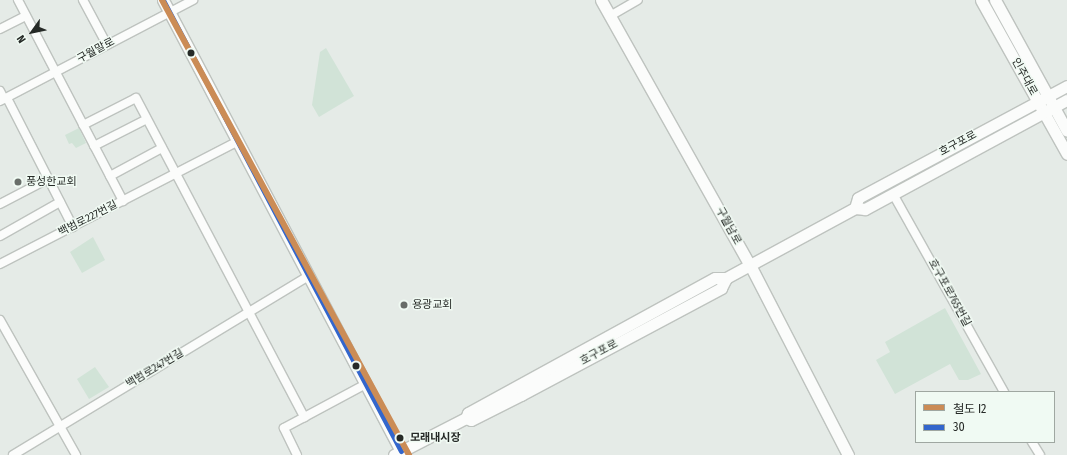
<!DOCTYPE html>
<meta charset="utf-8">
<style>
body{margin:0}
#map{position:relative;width:1067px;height:455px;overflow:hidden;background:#e5ebe7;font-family:"Fira Sans Condensed","Noto Sans KR",sans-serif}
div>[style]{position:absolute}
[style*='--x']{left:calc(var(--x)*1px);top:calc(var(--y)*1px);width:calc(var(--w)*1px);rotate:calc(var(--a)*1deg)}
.green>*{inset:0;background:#d1e3d7}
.roads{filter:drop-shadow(1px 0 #bec3bf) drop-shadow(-1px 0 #bec3bf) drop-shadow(0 1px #bec3bf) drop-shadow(0 -1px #bec3bf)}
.street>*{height:8px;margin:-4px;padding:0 4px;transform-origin:4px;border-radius:4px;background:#fbfcfb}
.secondary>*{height:11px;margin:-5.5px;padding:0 5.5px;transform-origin:5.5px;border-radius:5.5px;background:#fbfcfb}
.bus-1>*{height:5px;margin:-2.5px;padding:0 2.5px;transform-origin:2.5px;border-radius:2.5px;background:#36c}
.rail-1>*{height:6px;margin:-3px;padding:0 3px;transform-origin:3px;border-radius:3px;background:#cb8c56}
.dots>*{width:11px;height:11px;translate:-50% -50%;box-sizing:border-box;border:2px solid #f0faf3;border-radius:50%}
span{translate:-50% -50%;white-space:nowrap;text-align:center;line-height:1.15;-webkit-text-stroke:3px #f0faf3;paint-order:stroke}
.street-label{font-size:11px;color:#262a27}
.poi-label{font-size:11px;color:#262a27}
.left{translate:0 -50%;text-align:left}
.stop-label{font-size:11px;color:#262a27;font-weight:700}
.legend{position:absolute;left:915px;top:391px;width:140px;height:52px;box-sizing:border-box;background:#f0faf3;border:1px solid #9fa7a1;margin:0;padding:5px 7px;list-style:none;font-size:12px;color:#262a27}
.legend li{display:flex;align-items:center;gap:8px;height:20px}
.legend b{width:20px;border:1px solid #9fa7a1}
.north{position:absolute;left:12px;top:12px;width:40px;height:40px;-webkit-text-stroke:3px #f0faf3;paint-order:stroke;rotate:237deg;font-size:11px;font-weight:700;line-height:16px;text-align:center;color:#262a27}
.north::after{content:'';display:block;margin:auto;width:14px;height:18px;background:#262a27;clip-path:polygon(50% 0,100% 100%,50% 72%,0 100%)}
</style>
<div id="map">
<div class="green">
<div style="clip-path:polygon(326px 48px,354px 96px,319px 117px,312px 105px,320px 52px)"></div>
<div style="clip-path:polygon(79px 128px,86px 143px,76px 148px,72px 143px,69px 144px,65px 135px)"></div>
<div style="clip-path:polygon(93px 237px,105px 260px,82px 273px,70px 252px)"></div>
<div style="clip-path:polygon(945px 308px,981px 374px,968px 380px,959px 380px,950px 364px,895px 394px,876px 360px,890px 352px,885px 342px)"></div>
<div style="clip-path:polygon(95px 367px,109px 387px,89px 399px,77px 379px)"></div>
</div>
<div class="roads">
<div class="street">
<div style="--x:18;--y:0;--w:227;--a:62.4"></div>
<div style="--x:83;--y:0;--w:51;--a:61.9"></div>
<div style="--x:610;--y:16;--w:32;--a:-30"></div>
<div style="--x:0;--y:29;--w:29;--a:-27"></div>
<div style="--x:0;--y:91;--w:9;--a:63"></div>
<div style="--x:7;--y:98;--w:145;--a:62.9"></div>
<div style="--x:0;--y:101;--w:218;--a:-27.6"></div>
<div style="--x:83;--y:125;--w:59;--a:-27"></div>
<div style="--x:136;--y:98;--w:361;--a:62.2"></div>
<div style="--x:94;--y:146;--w:59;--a:-27"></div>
<div style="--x:110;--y:176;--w:59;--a:-28.3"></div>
<div style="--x:893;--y:194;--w:227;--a:60.7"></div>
<div style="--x:0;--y:204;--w:54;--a:-27.5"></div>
<div style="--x:0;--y:236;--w:69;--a:-29.5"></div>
<div style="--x:0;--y:264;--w:268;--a:-27.3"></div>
<div style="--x:0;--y:320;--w:155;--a:60.6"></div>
<div style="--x:1032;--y:442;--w:15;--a:58"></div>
<div style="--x:13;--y:455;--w:346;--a:-31.2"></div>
<div style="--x:297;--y:455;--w:30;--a:-116"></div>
<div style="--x:284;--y:428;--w:93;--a:-28.2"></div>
</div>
<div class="secondary">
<div style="--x:163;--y:0;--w:514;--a:62.19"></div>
<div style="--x:601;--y:0;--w:304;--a:60.7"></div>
<div style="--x:750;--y:265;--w:214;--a:62.7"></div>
<div style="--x:981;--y:0;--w:176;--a:60.8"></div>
<div style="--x:995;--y:0;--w:149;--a:61.2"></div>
<div style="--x:855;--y:208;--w:10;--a:-73"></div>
<div style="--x:858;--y:198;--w:237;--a:-28.2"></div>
<div style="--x:466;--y:418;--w:5;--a:22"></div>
<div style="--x:471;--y:420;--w:56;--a:-26.6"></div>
<div style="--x:521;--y:395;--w:227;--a:-28.1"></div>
<div style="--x:721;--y:288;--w:11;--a:-63"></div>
<div style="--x:394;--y:455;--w:81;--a:-27.2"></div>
<div style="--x:466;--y:418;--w:5;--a:-68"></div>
<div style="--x:468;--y:413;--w:281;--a:-28.7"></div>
<div style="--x:715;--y:278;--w:11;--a:0"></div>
<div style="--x:726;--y:278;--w:147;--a:-28.5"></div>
<div style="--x:855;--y:208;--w:10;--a:6"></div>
<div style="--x:865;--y:209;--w:230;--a:-28.4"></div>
</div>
</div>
<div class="bus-1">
<div style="--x:163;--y:0;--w:510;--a:62.18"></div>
</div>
<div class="rail-1">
<div style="--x:162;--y:0;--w:518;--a:61.5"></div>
</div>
<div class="dots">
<div style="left:191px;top:53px;background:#262a27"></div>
<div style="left:18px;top:182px;background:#696e6a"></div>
<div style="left:404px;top:305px;background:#696e6a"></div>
<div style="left:356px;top:366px;background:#262a27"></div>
<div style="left:400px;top:438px;background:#262a27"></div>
</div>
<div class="street-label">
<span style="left:96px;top:51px;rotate:-28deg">구월말로</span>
<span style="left:1024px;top:77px;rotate:61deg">인주대로</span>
<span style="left:958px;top:144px;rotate:-28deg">호구포로</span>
<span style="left:88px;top:219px;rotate:-27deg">백범로227번길</span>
<span style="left:728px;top:226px;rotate:61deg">구월남로</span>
<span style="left:949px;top:293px;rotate:61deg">호구포로765번길</span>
<span style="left:599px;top:353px;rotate:-28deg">호구포로</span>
<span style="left:155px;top:369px;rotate:-31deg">백범로247번길</span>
</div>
<div class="poi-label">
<span class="left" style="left:26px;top:182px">풍성한교회</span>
<span class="left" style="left:412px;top:305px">용광교회</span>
</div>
<div class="stop-label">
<span class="left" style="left:410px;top:438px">모래내시장</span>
</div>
<ul class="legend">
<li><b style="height:5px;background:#cb8c56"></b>철도 I2</li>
<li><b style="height:5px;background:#36c"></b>30</li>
</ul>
<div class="north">N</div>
</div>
